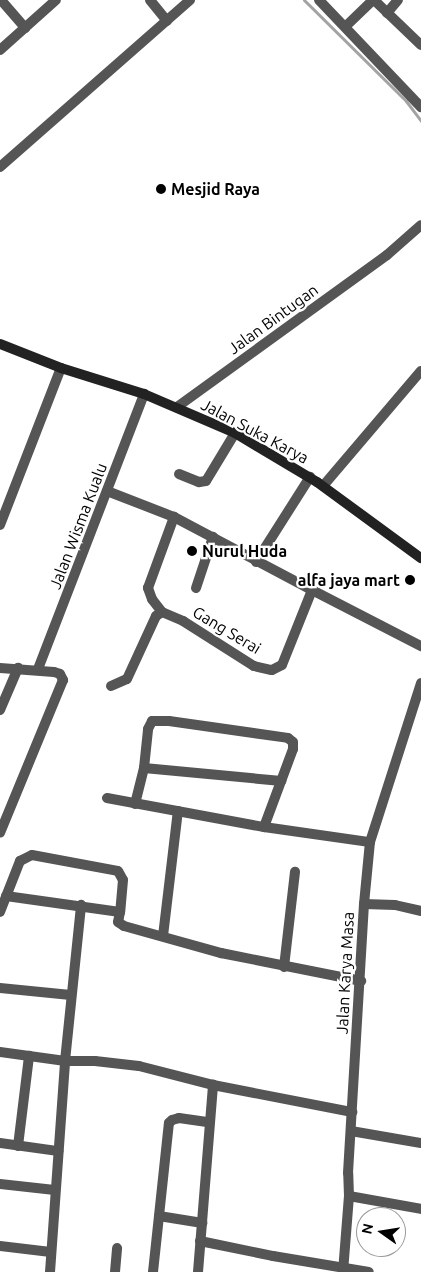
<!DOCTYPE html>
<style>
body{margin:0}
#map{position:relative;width:421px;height:1272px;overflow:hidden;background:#fff;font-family:Ubuntu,sans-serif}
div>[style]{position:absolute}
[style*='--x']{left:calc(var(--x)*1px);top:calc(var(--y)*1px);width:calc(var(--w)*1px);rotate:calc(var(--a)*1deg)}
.stream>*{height:3px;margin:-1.5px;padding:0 1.5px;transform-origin:1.5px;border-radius:1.5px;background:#a3a3a3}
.street>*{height:10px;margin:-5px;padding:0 5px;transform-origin:5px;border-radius:5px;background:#555}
.secondary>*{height:10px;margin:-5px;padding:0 5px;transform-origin:5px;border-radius:5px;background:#222}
.dots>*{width:14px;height:14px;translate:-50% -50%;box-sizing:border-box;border:2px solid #fff;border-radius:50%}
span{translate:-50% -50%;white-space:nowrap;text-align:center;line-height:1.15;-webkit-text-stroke:4.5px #fff;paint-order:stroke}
.poi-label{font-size:16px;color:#000;font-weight:700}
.left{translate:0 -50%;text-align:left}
.right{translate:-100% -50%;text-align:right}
.street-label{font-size:16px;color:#000}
.north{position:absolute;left:356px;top:1207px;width:50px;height:50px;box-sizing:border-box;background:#fff;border:1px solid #999;border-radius:50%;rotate:283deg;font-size:14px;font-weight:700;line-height:20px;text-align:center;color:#000}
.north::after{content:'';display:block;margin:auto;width:18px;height:22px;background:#000;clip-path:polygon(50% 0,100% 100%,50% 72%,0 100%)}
</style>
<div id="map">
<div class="stream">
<div style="--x:304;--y:0;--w:144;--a:44.7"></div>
<div style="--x:406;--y:101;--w:25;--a:53"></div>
</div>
<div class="street">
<div style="--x:1;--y:0;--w:37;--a:49"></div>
<div style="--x:150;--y:0;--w:27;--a:51"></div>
<div style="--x:319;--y:0;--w:148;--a:46.4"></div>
<div style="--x:374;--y:0;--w:65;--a:43.8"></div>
<div style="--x:387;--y:13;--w:17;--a:-50"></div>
<div style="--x:346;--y:26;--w:37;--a:-44"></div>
<div style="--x:0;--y:50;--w:75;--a:-41.8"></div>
<div style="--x:0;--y:167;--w:253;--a:-41.3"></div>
<div style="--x:177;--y:407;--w:259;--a:-35.9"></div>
<div style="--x:387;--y:255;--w:45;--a:-41.4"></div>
<div style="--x:179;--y:474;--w:22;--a:22"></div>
<div style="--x:199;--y:482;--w:7;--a:-8"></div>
<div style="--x:206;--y:481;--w:56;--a:-58.9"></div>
<div style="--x:323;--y:486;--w:151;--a:-49.6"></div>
<div style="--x:107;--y:491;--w:72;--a:21.2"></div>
<div style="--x:174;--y:517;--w:156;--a:27.9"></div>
<div style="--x:0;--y:525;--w:168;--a:-68.8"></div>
<div style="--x:256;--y:562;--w:101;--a:-57.6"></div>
<div style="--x:196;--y:588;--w:54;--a:-71.6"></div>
<div style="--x:162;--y:612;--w:23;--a:23"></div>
<div style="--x:183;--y:621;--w:84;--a:32.4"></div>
<div style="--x:254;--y:666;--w:18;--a:13"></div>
<div style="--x:272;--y:670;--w:11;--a:-27"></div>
<div style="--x:282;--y:665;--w:81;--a:-68.2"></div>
<div style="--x:312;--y:590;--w:123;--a:27.2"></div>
<div style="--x:162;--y:612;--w:16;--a:-128"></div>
<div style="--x:152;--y:599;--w:12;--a:-110"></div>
<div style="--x:148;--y:588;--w:76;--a:-69.9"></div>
<div style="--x:0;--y:668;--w:54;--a:4.2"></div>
<div style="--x:54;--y:672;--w:6;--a:18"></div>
<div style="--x:60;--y:674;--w:7;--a:63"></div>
<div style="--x:63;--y:680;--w:165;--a:112.4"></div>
<div style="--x:38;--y:669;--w:295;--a:-68.9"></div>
<div style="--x:111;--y:686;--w:17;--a:-24"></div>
<div style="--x:127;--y:679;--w:69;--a:-65.3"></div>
<div style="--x:156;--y:616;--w:7;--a:-34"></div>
<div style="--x:0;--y:710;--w:46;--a:-66.8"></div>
<div style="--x:144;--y:768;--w:138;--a:5.4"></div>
<div style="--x:107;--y:798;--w:160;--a:10.5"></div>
<div style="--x:264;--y:827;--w:107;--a:8.1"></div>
<div style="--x:135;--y:804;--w:37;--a:-76"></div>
<div style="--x:144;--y:768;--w:39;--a:-84"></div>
<div style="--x:148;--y:729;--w:9;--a:-63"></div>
<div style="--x:152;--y:721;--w:17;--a:0"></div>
<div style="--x:169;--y:721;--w:120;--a:8.1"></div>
<div style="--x:288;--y:738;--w:6;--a:39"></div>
<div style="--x:293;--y:742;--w:7;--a:90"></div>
<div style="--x:293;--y:749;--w:83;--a:110.4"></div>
<div style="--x:6;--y:896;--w:115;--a:8"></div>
<div style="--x:120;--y:912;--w:10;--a:101"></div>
<div style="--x:118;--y:922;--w:7;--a:34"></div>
<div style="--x:124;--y:926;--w:101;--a:15.6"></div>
<div style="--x:221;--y:953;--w:143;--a:11.3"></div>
<div style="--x:364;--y:904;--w:31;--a:2"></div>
<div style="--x:395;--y:905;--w:27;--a:13"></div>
<div style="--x:0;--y:912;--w:55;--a:-68.6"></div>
<div style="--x:20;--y:861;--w:13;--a:-27"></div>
<div style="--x:32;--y:855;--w:87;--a:10.5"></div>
<div style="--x:118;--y:871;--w:10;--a:61"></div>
<div style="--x:123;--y:880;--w:32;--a:95"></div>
<div style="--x:163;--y:936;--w:126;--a:-83.2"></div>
<div style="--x:284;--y:967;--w:96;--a:-83.4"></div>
<div style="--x:0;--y:988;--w:71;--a:5.6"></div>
<div style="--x:0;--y:1052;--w:66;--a:7.9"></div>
<div style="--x:65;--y:1061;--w:30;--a:0"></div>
<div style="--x:95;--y:1061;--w:44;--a:6.5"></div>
<div style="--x:139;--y:1066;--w:76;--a:14.4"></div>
<div style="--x:213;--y:1085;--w:142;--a:11"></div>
<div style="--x:351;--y:1131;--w:71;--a:9.7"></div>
<div style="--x:0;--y:1143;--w:59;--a:7.9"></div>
<div style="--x:18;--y:1146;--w:91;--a:-83"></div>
<div style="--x:0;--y:1184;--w:55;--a:6.2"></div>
<div style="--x:349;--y:1196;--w:73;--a:10.2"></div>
<div style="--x:159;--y:1216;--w:44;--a:9.2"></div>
<div style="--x:200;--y:1241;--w:75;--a:11.6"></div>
<div style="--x:273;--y:1256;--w:97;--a:9.5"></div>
<div style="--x:0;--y:1246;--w:51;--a:6.7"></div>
<div style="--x:50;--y:1272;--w:212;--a:-85.9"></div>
<div style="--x:65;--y:1061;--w:157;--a:-84.1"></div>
<div style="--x:115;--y:1272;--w:24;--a:-85"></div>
<div style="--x:153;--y:1272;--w:150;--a:-83.9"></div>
<div style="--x:169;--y:1123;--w:4;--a:-45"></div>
<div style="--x:172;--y:1120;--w:7;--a:-16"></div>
<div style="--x:179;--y:1118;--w:30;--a:8"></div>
<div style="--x:198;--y:1272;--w:188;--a:-85.4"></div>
<div style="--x:343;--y:1272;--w:76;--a:-85.5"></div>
<div style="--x:349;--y:1196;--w:23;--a:-92"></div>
<div style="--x:348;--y:1173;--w:269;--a:-86.6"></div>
<div style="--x:364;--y:904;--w:62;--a:-84.5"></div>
<div style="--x:370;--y:842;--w:167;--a:-72.2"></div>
</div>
<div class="secondary">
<div style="--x:0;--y:344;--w:66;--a:21.5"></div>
<div style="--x:61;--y:368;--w:87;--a:17.4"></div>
<div style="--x:144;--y:394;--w:99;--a:23.2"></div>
<div style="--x:235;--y:433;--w:96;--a:30.9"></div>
<div style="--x:317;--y:482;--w:129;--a:36.2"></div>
</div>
<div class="dots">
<div style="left:161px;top:189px;background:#000"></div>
<div style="left:192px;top:551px;background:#000"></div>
<div style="left:410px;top:580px;background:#000"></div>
</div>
<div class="poi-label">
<span class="left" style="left:171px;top:189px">Mesjid Raya</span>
<span class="left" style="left:202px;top:551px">Nurul Huda</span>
<span class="right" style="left:400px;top:580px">alfa jaya mart</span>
</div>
<div class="street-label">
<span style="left:273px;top:319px;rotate:-36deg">Jalan Bintugan</span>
<span style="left:255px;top:431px;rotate:28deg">Jalan Suka Karya</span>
<span style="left:78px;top:526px;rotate:-69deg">Jalan Wisma Kualu</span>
<span style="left:227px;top:630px;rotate:31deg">Gang Serai</span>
<span style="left:345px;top:973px;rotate:-87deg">Jalan Karya Masa</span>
</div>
<div class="north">N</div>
</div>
